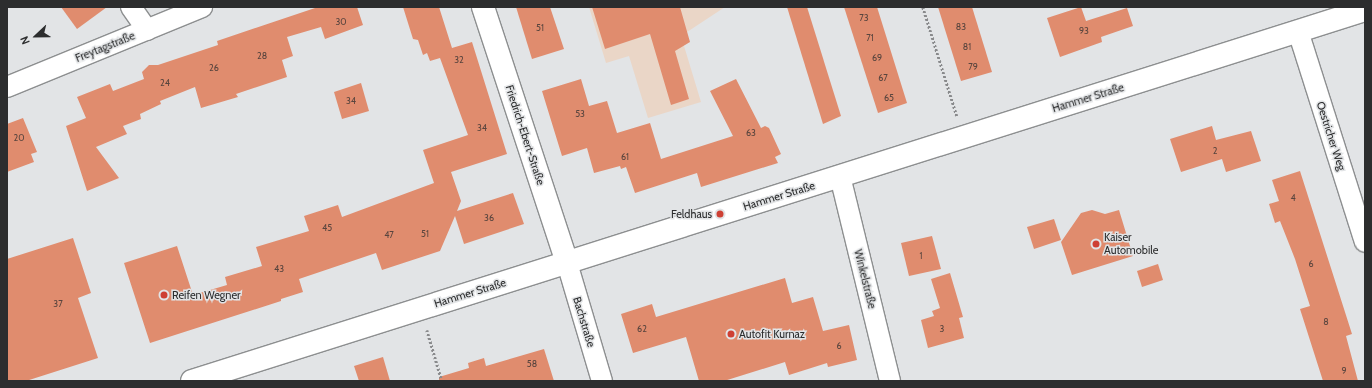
<!DOCTYPE html>
<meta charset="utf-8">
<style>
body{margin:0}
#map{position:relative;width:1372px;height:388px;overflow:hidden;background:#e2e4e6;font-family:Cabin,sans-serif}
div>[style]{position:absolute}
[style*='--x']{left:calc(var(--x)*1px);top:calc(var(--y)*1px);width:calc(var(--w)*1px);rotate:calc(var(--a)*1deg)}
.industrial>*{inset:0;background:#ead6c7}
.building>*{inset:0;background:#e08c6e}
.path>*{height:2.5px;margin-top:-1.25px;transform-origin:0;background:repeating-linear-gradient(90deg,#898a8c 0 2px,transparent 0 4px)}
.roads{filter:drop-shadow(1px 0 #8d8f90) drop-shadow(-1px 0 #8d8f90) drop-shadow(0 1px #8d8f90) drop-shadow(0 -1px #8d8f90)}
.street>*{height:20px;margin:-10px;padding:0 10px;transform-origin:10px;border-radius:10px;background:#fff}
.secondary>*{height:22px;margin:-11px;padding:0 11px;transform-origin:11px;border-radius:11px;background:#fff}
.dots>*{width:11px;height:11px;translate:-50% -50%;box-sizing:border-box;border:2px solid #e2e4e6;border-radius:50%}
span{translate:-50% -50%;white-space:nowrap;text-align:center;line-height:1.15;-webkit-text-stroke:3px #e2e4e6;paint-order:stroke}
.number-label{font-size:9px;color:#59453e}
.number-label span{-webkit-text-stroke-width:0}
.street-label{font-size:11px;color:#2c2d2e}
.poi-label{font-size:11px;color:#2c2d2e}
.right{translate:-100% -50%;text-align:right}
.left{translate:0 -50%;text-align:left}
.frame{position:absolute;inset:0;border:8px solid #2c2d2e;pointer-events:none}
.north{position:absolute;left:16px;top:16px;width:40px;height:40px;-webkit-text-stroke:3px #e2e4e6;paint-order:stroke;rotate:248deg;font-size:11px;font-weight:700;line-height:16px;text-align:center;color:#2c2d2e}
.north::after{content:'';display:block;margin:auto;width:14px;height:18px;background:#2c2d2e;clip-path:polygon(50% 0,100% 100%,50% 72%,0 100%)}
</style>
<div id="map">
<div class="industrial">
<div style="clip-path:polygon(589px 7px,725px 7px,681px 36px,701px 102px,648px 118px,629px 56px,606px 63px)"></div>
</div>
<div class="building">
<div style="clip-path:polygon(61px 7px,107px 7px,77px 29px)"></div>
<div style="clip-path:polygon(318px 7px,357px 7px,363px 25px,325px 39px,321px 27px,287px 37px,293px 56px,282px 60px,287px 77px,236px 94px,238px 97px,201px 108px,195px 87px,160px 101px,161px 104px,140px 114px,141px 119px,123px 126px,127px 134px,96px 147px,119px 178px,87px 191px,66px 126px,86px 118px,77px 97px,110px 84px,113px 91px,144px 79px,142px 72px,149px 65px,158px 65px,218px 45px,217px 41px)"></div>
<div style="clip-path:polygon(403px 7px,439px 7px,452px 48px,472px 42px,507px 154px,451px 172px,461px 201px,457px 211px,513px 193px,524px 224px,464px 244px,455px 216px,440px 251px,382px 270px,376px 253px,299px 279px,303px 292px,281px 299px,281px 301px,150px 343px,124px 263px,177px 246px,193px 295px,227px 285px,225px 277px,262px 266px,256px 247px,309px 231px,304px 216px,338px 205px,342px 217px,434px 183px,423px 150px,468px 135px,440px 58px,430px 61px,427px 53px,423px 55px,418px 40px,413px 39px)"></div>
<div style="clip-path:polygon(516px 7px,550px 7px,564px 49px,532px 59px)"></div>
<div style="clip-path:polygon(592px 7px,680px 7px,690px 42px,675px 51px,689px 99px,671px 105px,650px 34px,605px 49px)"></div>
<div style="clip-path:polygon(787px 7px,807px 7px,841px 116px,823px 124px)"></div>
<div style="clip-path:polygon(844px 7px,877px 7px,907px 103px,878px 113px)"></div>
<div style="clip-path:polygon(938px 7px,972px 7px,992px 72px,961px 81px)"></div>
<div style="clip-path:polygon(1081px 7px,1086px 21px,1127px 8px,1133px 26px,1101px 37px,1102px 42px,1060px 57px,1047px 18px)"></div>
<div style="clip-path:polygon(581px 79px,589px 106px,607px 101px,617px 133px,650px 123px,661px 159px,733px 136px,710px 91px,736px 79px,761px 128px,765px 126px,769px 128px,781px 154px,775px 157px,778px 163px,701px 187px,697px 173px,635px 193px,626px 167px,621px 169px,620px 166px,594px 173px,587px 148px,562px 156px,542px 91px)"></div>
<div style="clip-path:polygon(361px 83px,369px 111px,342px 119px,334px 92px)"></div>
<div style="clip-path:polygon(23px 118px,37px 152px,31px 154px,34px 162px,7px 172px,7px 124px)"></div>
<div style="clip-path:polygon(1212px 126px,1216px 140px,1251px 131px,1261px 161px,1226px 172px,1222px 159px,1181px 172px,1170px 139px)"></div>
<div style="clip-path:polygon(1300px 171px,1352px 334px,1346px 336px,1358px 381px,1323px 381px,1300px 309px,1310px 306px,1295px 259px,1280px 221px,1275px 223px,1269px 204px,1279px 201px,1272px 180px)"></div>
<div style="clip-path:polygon(1092px 210px,1105px 214px,1119px 210px,1133px 256px,1072px 275px,1061px 242px,1081px 213px)"></div>
<div style="clip-path:polygon(1054px 219px,1061px 240px,1034px 249px,1027px 227px)"></div>
<div style="clip-path:polygon(932px 236px,941px 269px,909px 276px,901px 243px)"></div>
<div style="clip-path:polygon(73px 238px,91px 293px,78px 298px,98px 358px,26px 381px,7px 381px,7px 259px)"></div>
<div style="clip-path:polygon(1158px 264px,1163px 280px,1142px 287px,1137px 271px)"></div>
<div style="clip-path:polygon(950px 273px,963px 317px,959px 318px,964px 338px,928px 348px,921px 320px,934px 316px,932px 311px,940px 308px,931px 279px)"></div>
<div style="clip-path:polygon(785px 278px,792px 303px,813px 297px,823px 331px,849px 325px,857px 360px,828px 367px,827px 363px,789px 375px,785px 362px,724px 381px,699px 381px,686px 337px,633px 353px,621px 314px,652px 304px,656px 317px)"></div>
<div style="clip-path:polygon(544px 349px,554px 381px,439px 381px,439px 377px,469px 368px,468px 363px,484px 358px,486px 366px)"></div>
<div style="clip-path:polygon(383px 357px,390px 381px,359px 381px,354px 366px)"></div>
</div>
<div class="path">
<div style="--x:923;--y:7;--w:114;--a:72.7"></div>
<div style="--x:427;--y:330;--w:53;--a:73.6"></div>
</div>
<div class="roads">
<div class="street">
<div style="--x:131;--y:7;--w:28;--a:55"></div>
<div style="--x:1298;--y:31;--w:221;--a:72.4"></div>
<div style="--x:7;--y:87;--w:211;--a:-22.3"></div>
<div style="--x:840;--y:176;--w:211;--a:76.3"></div>
<div style="--x:567;--y:263;--w:123;--a:73.5"></div>
</div>
<div class="secondary">
<div style="--x:483;--y:7;--w:269;--a:71.8"></div>
<div style="--x:192;--y:381;--w:1230;--a:-17.55"></div>
</div>
</div>
<div class="dots">
<div style="left:720px;top:214px;background:#ce4034"></div>
<div style="left:1096px;top:244px;background:#ce4034"></div>
<div style="left:164px;top:295px;background:#ce4034"></div>
<div style="left:731px;top:334px;background:#ce4034"></div>
</div>
<div class="number-label">
<span style="left:864px;top:18px">73</span>
<span style="left:341px;top:22px">30</span>
<span style="left:961px;top:27px">83</span>
<span style="left:540px;top:28px">51</span>
<span style="left:1084px;top:31px">93</span>
<span style="left:870px;top:38px">71</span>
<span style="left:967px;top:47px">81</span>
<span style="left:262px;top:56px">28</span>
<span style="left:877px;top:58px">69</span>
<span style="left:459px;top:60px">32</span>
<span style="left:973px;top:67px">79</span>
<span style="left:214px;top:68px">26</span>
<span style="left:883px;top:78px">67</span>
<span style="left:165px;top:83px">24</span>
<span style="left:889px;top:98px">65</span>
<span style="left:351px;top:101px">34</span>
<span style="left:580px;top:114px">53</span>
<span style="left:482px;top:128px">34</span>
<span style="left:751px;top:133px">63</span>
<span style="left:19px;top:138px">20</span>
<span style="left:1215px;top:151px">2</span>
<span style="left:625px;top:157px">61</span>
<span style="left:1293px;top:198px">4</span>
<span style="left:489px;top:218px">36</span>
<span style="left:327px;top:228px">45</span>
<span style="left:425px;top:234px">51</span>
<span style="left:389px;top:235px">47</span>
<span style="left:921px;top:256px">1</span>
<span style="left:1311px;top:264px">6</span>
<span style="left:279px;top:269px">43</span>
<span style="left:58px;top:304px">37</span>
<span style="left:1326px;top:322px">8</span>
<span style="left:642px;top:329px">62</span>
<span style="left:942px;top:329px">3</span>
<span style="left:839px;top:346px">6</span>
<span style="left:532px;top:364px">58</span>
<span style="left:1344px;top:371px">9</span>
</div>
<div class="street-label">
<span style="left:105px;top:47px;rotate:-22deg">Freytagstraße</span>
<span style="left:1088px;top:98px;rotate:-17deg">Hammer Straße</span>
<span style="left:525px;top:135px;rotate:72deg">Friedrich-Ebert-Straße</span>
<span style="left:1331px;top:136px;rotate:72deg">Oestricher Weg</span>
<span style="left:779px;top:196px;rotate:-17deg">Hammer Straße</span>
<span style="left:865px;top:279px;rotate:76deg">Winkelstraße</span>
<span style="left:470px;top:293px;rotate:-17deg">Hammer Straße</span>
<span style="left:584px;top:322px;rotate:73deg">Bachstraße</span>
</div>
<div class="poi-label">
<span class="right" style="left:712px;top:214px">Feldhaus</span>
<span class="left" style="left:1104px;top:244px">Kaiser<br>Automobile</span>
<span class="left" style="left:172px;top:295px">Reifen Wegner</span>
<span class="left" style="left:739px;top:334px">Autofit Kurnaz</span>
</div>
<div class="frame"></div>
<div class="north">N</div>
</div>
